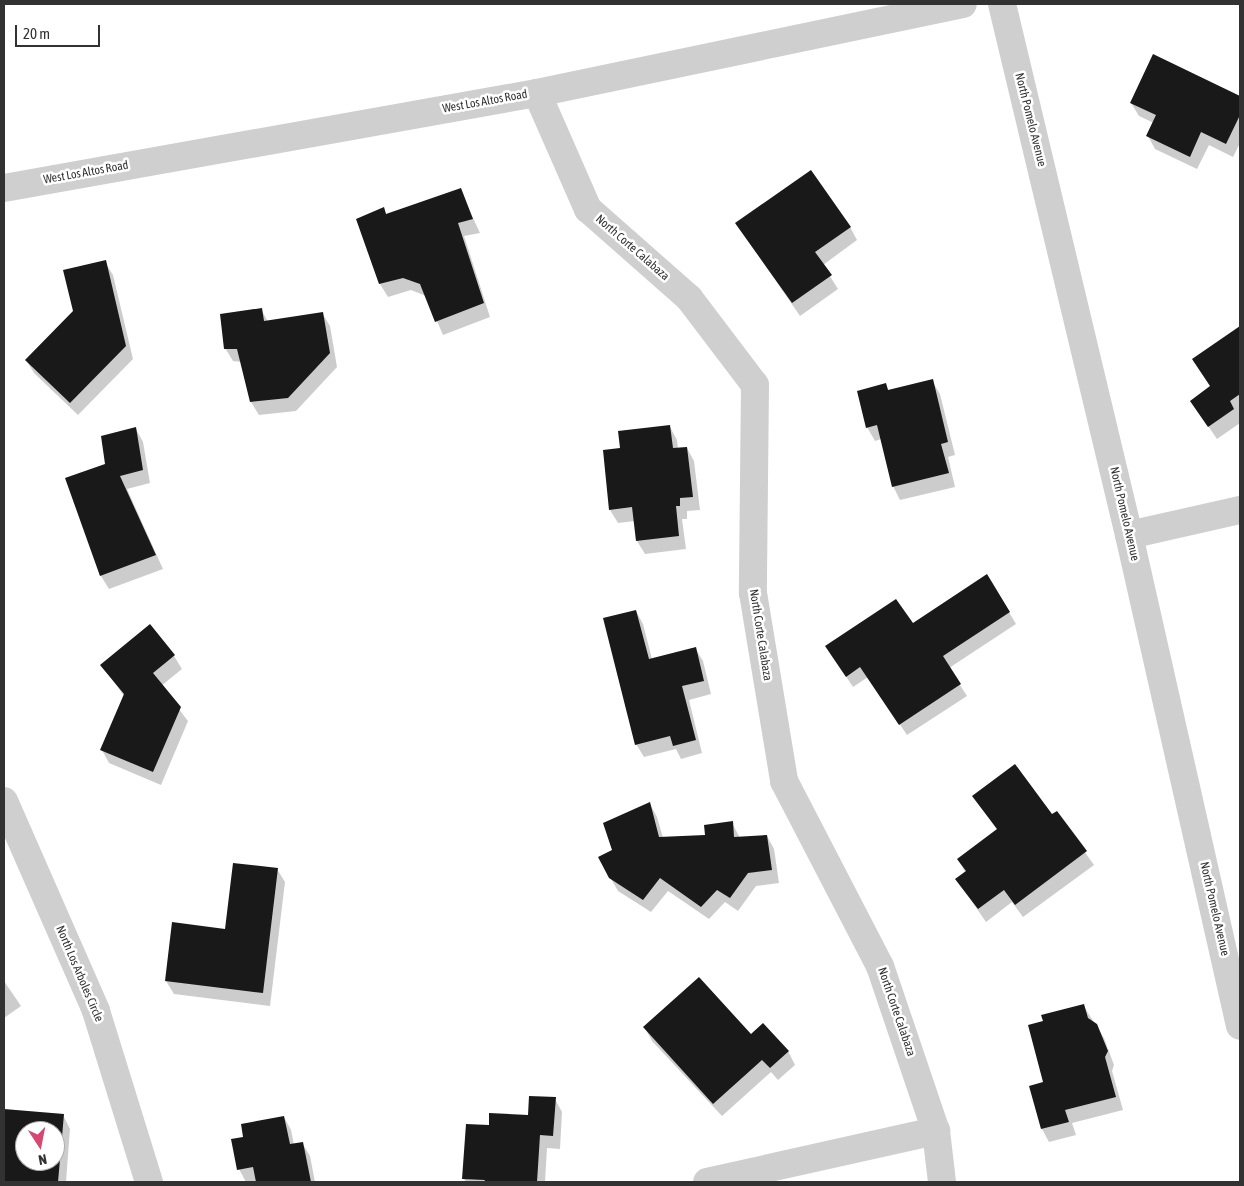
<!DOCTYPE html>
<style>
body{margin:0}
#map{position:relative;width:1244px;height:1186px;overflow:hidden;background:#fff;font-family:"Asap Condensed",sans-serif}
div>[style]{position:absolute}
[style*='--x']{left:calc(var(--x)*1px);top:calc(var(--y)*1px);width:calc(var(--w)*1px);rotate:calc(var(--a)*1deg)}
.shadow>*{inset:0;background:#0003}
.building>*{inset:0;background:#191919}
.minor>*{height:28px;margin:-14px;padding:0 14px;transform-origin:14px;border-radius:14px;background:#cfcfcf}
span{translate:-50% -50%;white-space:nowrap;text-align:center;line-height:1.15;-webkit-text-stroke:5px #fff;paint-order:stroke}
.street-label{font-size:12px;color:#323232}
.frame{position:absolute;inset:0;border:5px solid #323232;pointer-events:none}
.north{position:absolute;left:15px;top:1121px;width:50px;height:50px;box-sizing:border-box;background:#fff;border:1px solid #adadad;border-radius:50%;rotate:169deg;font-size:14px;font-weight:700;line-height:20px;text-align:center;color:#323232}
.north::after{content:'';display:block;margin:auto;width:18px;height:22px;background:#d44973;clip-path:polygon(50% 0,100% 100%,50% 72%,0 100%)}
.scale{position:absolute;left:15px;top:25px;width:85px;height:22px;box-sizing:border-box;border:2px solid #323232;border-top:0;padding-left:6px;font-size:15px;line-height:18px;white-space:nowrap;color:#323232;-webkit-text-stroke:4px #fff;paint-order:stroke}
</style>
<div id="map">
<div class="shadow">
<div style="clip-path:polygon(1154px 56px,1240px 97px,1240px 143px,1233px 157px,1209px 145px,1197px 169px,1155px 149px,1148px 136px,1154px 123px,1139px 116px,1131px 103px)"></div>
<div style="clip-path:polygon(460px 190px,480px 233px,464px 236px,490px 317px,443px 335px,426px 296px,411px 290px,388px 297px,380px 284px,357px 220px,383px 209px,387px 215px)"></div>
<div style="clip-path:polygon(737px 224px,850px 227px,857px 240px,823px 265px,838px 289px,800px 316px)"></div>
<div style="clip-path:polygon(105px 262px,113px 275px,133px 359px,78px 415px,34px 373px,26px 360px,74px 311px)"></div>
<div style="clip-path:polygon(261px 309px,268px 322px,322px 313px,330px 326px,337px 367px,296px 411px,259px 415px,251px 402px,241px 362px,233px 361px,225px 348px)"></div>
<div style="clip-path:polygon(1238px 329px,1240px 330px,1240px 423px,1217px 439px,1200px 414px,1211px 387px,1193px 360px)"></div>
<div style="clip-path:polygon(932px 381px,940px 394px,955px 455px,948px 457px,955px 487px,900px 500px,893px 486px,881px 439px,875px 441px,867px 427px,886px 385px,889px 391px)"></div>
<div style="clip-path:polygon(670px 427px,677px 440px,678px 449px,687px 448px,694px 461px,700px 510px,687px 511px,687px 519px,682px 519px,686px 549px,645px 554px,637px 541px,635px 521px,618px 523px,610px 510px,622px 449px)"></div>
<div style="clip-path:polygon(136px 429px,143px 442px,150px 483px,127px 489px,163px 569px,109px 589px,101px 576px,66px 478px,106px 465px)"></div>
<div style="clip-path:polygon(987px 575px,1016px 624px,949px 668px,967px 696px,907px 735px,868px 677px,853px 687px,834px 658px,912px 625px)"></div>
<div style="clip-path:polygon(636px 611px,643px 624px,652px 659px,695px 648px,703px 661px,711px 694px,689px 700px,702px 753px,681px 759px,676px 749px,644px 757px,636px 744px)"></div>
<div style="clip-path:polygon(150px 626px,174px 656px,182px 669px,161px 686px,188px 721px,161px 785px,109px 763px,102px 750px,124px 696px,102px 665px)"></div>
<div style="clip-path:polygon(974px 796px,1052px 816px,1057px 813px,1094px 865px,1023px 917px,1012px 902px,986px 922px,957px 880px,966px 873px,958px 860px,998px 831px)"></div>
<div style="clip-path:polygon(650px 804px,657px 817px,663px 838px,706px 836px,732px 823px,740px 838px,767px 836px,774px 849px,779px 883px,756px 886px,738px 911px,725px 902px,709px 919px,668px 891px,651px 912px,618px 891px,610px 877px,614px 851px)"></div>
<div style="clip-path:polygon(277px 869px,285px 882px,270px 1006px,174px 994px,166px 981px,226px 930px)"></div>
<div style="clip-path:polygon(4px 981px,21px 1006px,4px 1018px)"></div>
<div style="clip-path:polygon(1083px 1005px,1104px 1038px,1114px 1065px,1112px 1071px,1123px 1110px,1072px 1123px,1076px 1135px,1049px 1142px,1042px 1129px,1045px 1083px)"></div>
<div style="clip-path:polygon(645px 1028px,751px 1036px,788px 1051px,795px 1065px,778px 1080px,771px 1072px,722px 1116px,652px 1041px)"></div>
<div style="clip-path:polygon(555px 1099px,562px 1112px,560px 1149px,547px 1148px,545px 1182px,466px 1182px,464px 1179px,490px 1127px,529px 1117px)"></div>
<div style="clip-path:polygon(evenodd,4px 1110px,63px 1115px,70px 1129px,66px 1182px,4px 1182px,4px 1110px,25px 1131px,55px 1131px,55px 1161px,25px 1161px,25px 1131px)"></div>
<div style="clip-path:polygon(284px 1117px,291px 1130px,294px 1145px,302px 1143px,310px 1156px,315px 1182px,246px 1182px,239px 1169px,245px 1137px)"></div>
</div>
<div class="building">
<div style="clip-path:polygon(1153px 54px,1240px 96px,1240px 115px,1226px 144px,1201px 132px,1190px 157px,1146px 136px,1156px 115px,1130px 103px)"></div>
<div style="clip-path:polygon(811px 170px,851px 227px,815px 252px,832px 275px,792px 303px,735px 223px)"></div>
<div style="clip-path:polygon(461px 188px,473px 219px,458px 223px,484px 303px,435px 322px,420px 284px,403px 278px,379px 284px,356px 219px,384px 207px,386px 214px)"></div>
<div style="clip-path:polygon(106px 260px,126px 346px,70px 403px,25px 360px,73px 311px,63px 270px)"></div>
<div style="clip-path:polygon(262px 308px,264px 321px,323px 312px,330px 353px,288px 398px,250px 402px,237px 349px,224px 349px,220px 314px)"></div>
<div style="clip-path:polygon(1240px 326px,1240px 394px,1230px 401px,1234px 409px,1208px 427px,1190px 401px,1210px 386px,1192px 359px)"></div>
<div style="clip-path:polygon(933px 379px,948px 442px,941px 444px,949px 473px,892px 487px,877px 425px,866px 428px,857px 391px,886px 383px,888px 390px)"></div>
<div style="clip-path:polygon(670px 425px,673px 448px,687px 447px,693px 497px,680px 498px,680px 506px,676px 506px,679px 536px,636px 541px,632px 507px,609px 510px,603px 450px,620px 448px,618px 431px)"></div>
<div style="clip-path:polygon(136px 427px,143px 470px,120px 476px,156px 555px,100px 576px,65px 478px,105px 464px,101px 436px)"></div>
<div style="clip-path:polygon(987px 574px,1010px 612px,943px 656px,961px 684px,899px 725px,860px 667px,846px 677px,825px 646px,896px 599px,913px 623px)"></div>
<div style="clip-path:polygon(636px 610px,649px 659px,696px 647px,704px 681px,682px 686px,696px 740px,673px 746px,670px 736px,635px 745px,603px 618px)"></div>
<div style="clip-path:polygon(150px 624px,175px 655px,153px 673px,181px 707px,153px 772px,100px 750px,124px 694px,100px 665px)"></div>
<div style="clip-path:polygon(1015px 764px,1052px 814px,1057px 811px,1087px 851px,1015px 905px,1004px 890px,978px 909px,955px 879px,966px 871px,957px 859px,997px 829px,972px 796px)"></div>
<div style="clip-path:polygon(650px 802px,659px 837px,705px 835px,704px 825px,733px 821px,734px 837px,767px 835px,772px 870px,748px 873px,730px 898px,717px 890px,701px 907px,660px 878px,643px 900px,609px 878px,598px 857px,612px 850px,603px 823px)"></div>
<div style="clip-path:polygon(233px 863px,278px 868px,263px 993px,165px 981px,172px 922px,225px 929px)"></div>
<div style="clip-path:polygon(699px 977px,751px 1034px,763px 1023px,789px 1051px,770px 1068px,762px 1060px,713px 1104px,643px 1027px)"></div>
<div style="clip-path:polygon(1084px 1004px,1088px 1018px,1097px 1024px,1108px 1051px,1105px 1057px,1116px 1097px,1065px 1110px,1069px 1122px,1041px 1129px,1029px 1086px,1043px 1082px,1028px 1025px,1043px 1021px,1041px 1015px)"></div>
<div style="clip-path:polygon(529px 1096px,556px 1097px,553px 1136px,540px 1135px,537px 1182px,484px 1182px,485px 1180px,462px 1179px,466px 1124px,489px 1125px,489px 1113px,528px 1115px)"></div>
<div style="clip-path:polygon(evenodd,4px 1109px,64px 1114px,58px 1182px,4px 1182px,4px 1109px,25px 1131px,55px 1131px,55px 1161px,25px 1161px,25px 1131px)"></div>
<div style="clip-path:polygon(284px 1116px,290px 1144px,303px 1142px,311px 1182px,256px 1182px,253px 1167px,237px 1170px,231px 1139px,243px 1137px,241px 1124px)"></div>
</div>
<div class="minor">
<div style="--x:1002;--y:4;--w:546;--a:76.55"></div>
<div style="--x:1129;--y:535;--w:503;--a:77.26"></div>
<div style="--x:537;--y:93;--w:127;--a:66.3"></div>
<div style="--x:588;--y:209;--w:135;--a:41.4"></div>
<div style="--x:689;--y:298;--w:109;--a:52.8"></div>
<div style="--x:755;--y:385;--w:208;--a:90.6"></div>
<div style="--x:753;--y:593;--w:191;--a:80.6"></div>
<div style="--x:784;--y:781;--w:208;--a:62.6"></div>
<div style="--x:880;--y:966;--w:174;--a:71.3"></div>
<div style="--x:936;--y:1131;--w:51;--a:83.3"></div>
<div style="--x:4;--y:188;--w:541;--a:-10.11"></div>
<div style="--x:537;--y:93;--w:435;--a:-11.8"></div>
<div style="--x:1129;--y:535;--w:114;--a:-12.7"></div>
<div style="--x:4;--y:801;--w:229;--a:66.3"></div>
<div style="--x:96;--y:1011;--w:179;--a:72.8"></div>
<div style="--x:707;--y:1182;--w:235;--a:-12.6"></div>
</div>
<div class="street-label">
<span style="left:485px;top:102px;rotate:-10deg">West Los Altos Road</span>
<span style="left:1030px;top:120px;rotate:76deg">North Pomelo Avenue</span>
<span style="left:86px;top:173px;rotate:-10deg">West Los Altos Road</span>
<span style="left:632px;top:248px;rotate:41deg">North Corte Calabaza</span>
<span style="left:1124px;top:514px;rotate:77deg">North Pomelo Avenue</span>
<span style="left:760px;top:635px;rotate:81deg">North Corte Calabaza</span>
<span style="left:1214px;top:909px;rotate:77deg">North Pomelo Avenue</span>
<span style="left:79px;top:974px;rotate:67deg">North Los Arboles Circle</span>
<span style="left:896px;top:1012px;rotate:71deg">North Corte Calabaza</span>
</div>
<div class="frame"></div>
<div class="north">N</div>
<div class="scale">20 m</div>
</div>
